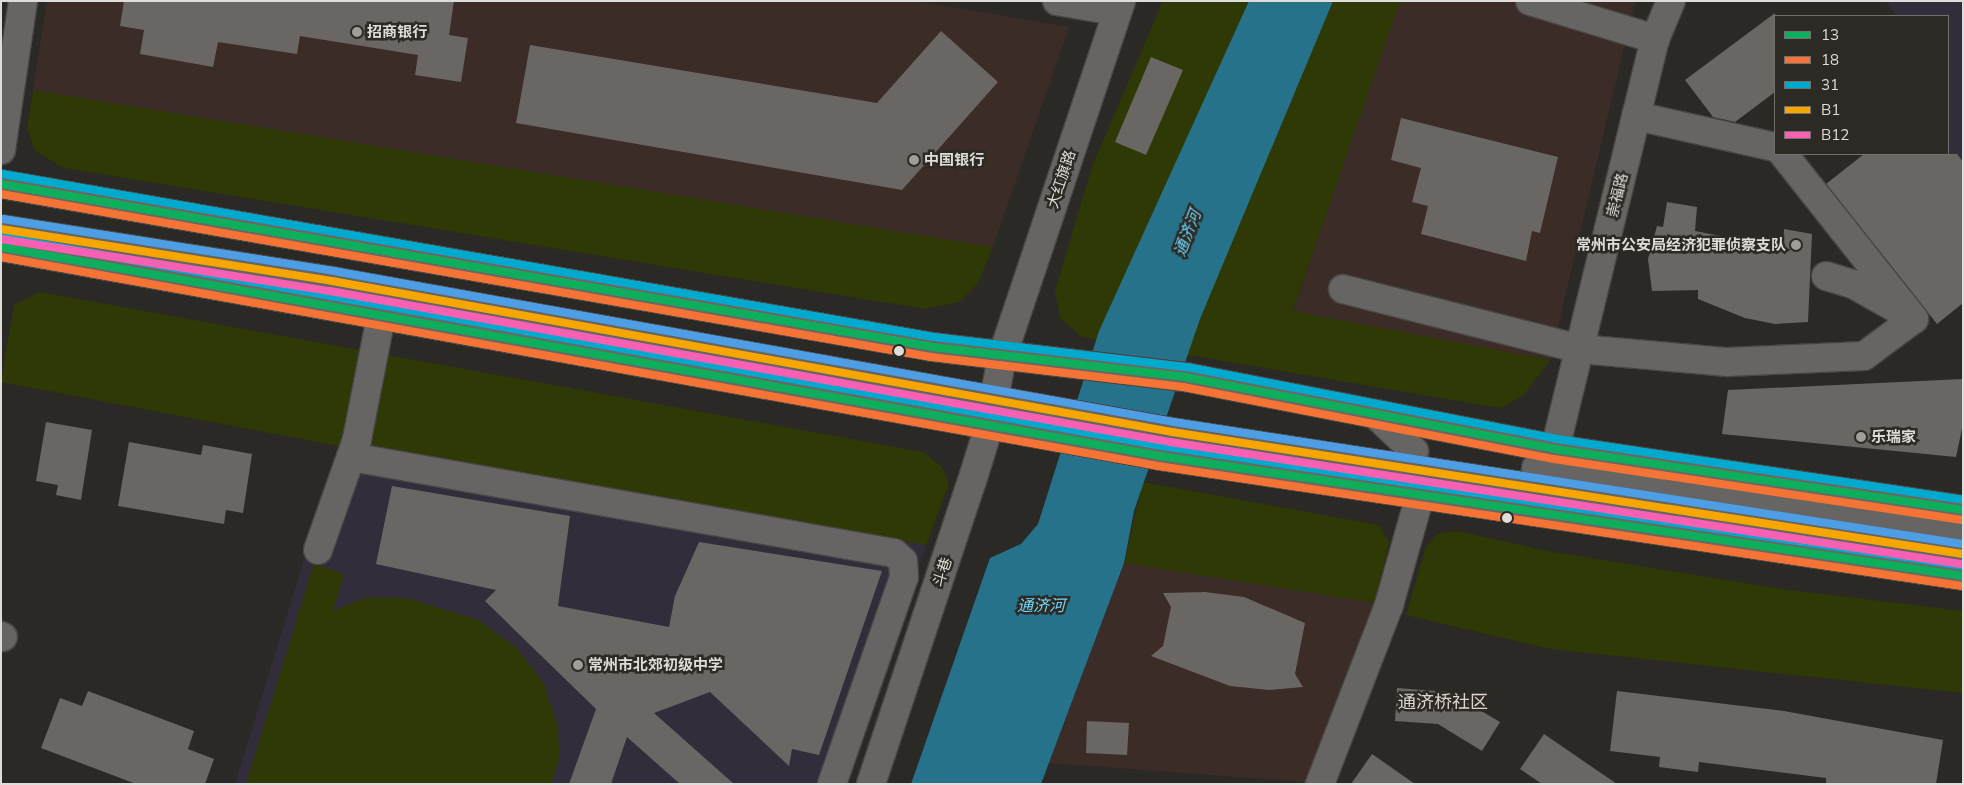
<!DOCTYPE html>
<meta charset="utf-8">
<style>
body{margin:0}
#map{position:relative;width:1964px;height:785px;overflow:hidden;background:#2b2926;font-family:Mulish,"Noto Sans SC",sans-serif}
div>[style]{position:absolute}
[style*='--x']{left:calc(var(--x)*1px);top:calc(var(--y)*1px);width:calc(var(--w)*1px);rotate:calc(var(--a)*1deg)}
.commercial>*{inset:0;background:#3c2c27}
.education>*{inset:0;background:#332d3b}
.green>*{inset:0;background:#2e3905}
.water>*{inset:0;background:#25728a}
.building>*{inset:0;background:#696664}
.roads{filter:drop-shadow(1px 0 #484644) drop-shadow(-1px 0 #484644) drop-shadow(0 1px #484644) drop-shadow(0 -1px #484644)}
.minor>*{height:28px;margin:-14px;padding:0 14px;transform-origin:14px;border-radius:14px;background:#666563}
.major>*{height:28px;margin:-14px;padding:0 14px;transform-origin:14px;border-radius:14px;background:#6c6762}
.bus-1>*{height:8px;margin:-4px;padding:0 4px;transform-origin:4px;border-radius:4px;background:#0daf5c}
.bus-2>*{height:8px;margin:-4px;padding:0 4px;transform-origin:4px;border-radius:4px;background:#f57335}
.bus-3>*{height:8px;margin:-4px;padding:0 4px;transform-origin:4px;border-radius:4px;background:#00a9ce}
.bus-4>*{height:8px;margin:-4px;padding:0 4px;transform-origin:4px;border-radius:4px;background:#f7a600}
.bus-5>*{height:8px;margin:-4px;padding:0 4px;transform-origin:4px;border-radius:4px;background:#f860b3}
.bus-6>*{height:8px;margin:-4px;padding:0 4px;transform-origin:4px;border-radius:4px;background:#4d9ee5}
.dots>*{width:14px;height:14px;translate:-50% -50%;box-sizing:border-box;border:2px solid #2d2924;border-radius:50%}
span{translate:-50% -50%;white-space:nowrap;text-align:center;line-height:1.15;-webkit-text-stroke:5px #2d2924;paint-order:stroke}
.poi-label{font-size:15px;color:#dfddd9;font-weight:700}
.left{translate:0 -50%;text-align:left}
.right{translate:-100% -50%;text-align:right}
.street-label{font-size:15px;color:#dfddd9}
.water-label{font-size:16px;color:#6cd9fe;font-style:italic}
.quarter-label{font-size:18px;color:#dbd6ce}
.frame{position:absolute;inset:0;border:2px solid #dfddd9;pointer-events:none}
.legend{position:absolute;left:1774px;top:15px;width:175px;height:140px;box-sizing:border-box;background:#2d2924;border:1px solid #74716c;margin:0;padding:6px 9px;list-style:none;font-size:15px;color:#dfddd9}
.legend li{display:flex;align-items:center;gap:10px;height:25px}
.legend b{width:25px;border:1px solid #74716c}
</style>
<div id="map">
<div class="commercial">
<div style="clip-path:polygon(47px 1px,917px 1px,1069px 27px,993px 247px,33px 90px)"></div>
<div style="clip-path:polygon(1400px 1px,1635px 1px,1550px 360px,1293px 312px)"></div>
<div style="clip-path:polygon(1124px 563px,1375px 603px,1306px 782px,1049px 763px)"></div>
</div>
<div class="education">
<div style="clip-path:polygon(1885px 1px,1963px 1px,1963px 213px,1917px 154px,1948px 154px,1948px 16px,1897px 16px)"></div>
<div style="clip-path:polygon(339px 446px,926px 545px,842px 784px,235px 784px)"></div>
</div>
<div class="green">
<div style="clip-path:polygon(1163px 1px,1400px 1px,1293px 311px,1550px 360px,1523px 396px,1500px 408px,1082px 337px,1060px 318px,1055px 291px,1092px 167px)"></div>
<div style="clip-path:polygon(33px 90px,993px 247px,978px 283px,959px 302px,925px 309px,64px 168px,35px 151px,27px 127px)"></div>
<div style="clip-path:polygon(40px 292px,923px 452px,942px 467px,949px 484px,926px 545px,339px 446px,1px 382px,14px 305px)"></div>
<div style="clip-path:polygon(1143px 482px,1379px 525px,1389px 542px,1375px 603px,1124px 563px)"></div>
<div style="clip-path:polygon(1457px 531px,1547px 551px,1782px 589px,1963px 611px,1963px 693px,1551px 649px,1406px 615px,1426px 547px,1437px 534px)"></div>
<div style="clip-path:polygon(314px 564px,344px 574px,333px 611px,367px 597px,407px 598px,478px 620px,516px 647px,543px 682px,557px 723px,560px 758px,551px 784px,246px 784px)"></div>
</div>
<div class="water">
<div style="clip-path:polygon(1249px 1px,1333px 1px,1200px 319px,1134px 511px,1124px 563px,1041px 784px,911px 784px,990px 558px,1021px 544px,1038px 524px,1099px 331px)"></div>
</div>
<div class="building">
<div style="clip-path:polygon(124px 1px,454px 1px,449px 35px,468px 38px,461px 82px,415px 75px,418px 55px,300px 36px,297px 54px,218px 42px,213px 67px,140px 54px,144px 30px,120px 26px)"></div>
<div style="clip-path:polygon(1775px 13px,1775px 92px,1735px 122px,1713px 117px,1685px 80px)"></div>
<div style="clip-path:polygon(941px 31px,998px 82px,902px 190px,516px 123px,530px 45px,877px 103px)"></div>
<div style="clip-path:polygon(1151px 57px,1183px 70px,1146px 155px,1115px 142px)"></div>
<div style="clip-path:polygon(1401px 118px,1558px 157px,1540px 233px,1532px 231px,1526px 261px,1421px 234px,1428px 206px,1412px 202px,1421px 168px,1391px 160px)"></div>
<div style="clip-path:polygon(1864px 154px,1957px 154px,1963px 162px,1963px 303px,1937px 324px,1826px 184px)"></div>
<div style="clip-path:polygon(1667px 202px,1697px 207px,1695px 231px,1783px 248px,1784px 229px,1812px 234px,1808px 322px,1775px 324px,1745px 318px,1698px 299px,1698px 290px,1652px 291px,1648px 259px,1657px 226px,1663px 227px)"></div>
<div style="clip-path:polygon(1963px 379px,1963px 424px,1956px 457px,1722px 434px,1728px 390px)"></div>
<div style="clip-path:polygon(46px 422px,92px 430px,81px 500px,56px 495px,58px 485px,36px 481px)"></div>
<div style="clip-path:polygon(129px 442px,201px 455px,203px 445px,252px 454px,243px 513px,226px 510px,224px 524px,118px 506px)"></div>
<div style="clip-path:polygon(392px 486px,570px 516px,558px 606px,669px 627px,675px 596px,699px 542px,882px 571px,819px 755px,792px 749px,789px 766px,710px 692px,654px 713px,734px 784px,680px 784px,627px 737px,611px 784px,569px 784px,596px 709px,485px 601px,496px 590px,376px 564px)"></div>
<div style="clip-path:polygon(1205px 592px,1244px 597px,1305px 623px,1295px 674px,1303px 687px,1269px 690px,1230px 686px,1151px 656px,1163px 646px,1171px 607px,1163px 593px)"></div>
<div style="clip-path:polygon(1397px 688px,1449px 692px,1500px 722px,1482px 751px,1438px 724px,1395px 721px)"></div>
<div style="clip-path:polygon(88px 691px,194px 731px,188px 749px,214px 759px,205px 784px,136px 784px,41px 748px,60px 698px,82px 706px)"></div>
<div style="clip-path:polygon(1617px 691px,1784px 711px,1943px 740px,1936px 784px,1826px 784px,1826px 778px,1699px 762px,1698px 772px,1659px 767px,1660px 757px,1610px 751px)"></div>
<div style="clip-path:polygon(1087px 721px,1129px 723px,1127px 755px,1086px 753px)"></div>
<div style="clip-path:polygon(1544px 734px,1617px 784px,1542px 784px,1520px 769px)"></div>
<div style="clip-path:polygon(1372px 754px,1415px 784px,1351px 784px)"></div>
</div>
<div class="roads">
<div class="minor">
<div style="--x:1057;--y:1;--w:60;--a:9.6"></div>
<div style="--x:1530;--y:1;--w:131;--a:16.9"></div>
<div style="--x:1636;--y:116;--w:142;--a:12.6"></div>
<div style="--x:1;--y:150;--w:151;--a:-81.6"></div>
<div style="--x:1;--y:229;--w:335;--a:8.9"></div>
<div style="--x:332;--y:281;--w:853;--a:10.19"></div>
<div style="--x:1172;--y:432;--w:800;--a:8.77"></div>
<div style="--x:1826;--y:276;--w:28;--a:17"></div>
<div style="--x:1853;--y:284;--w:55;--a:29.4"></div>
<div style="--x:1343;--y:289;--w:244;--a:14.2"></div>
<div style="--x:1580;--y:349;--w:148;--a:5.1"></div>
<div style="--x:1727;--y:362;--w:137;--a:-2.5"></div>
<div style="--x:1864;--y:356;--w:62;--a:-36.5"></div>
<div style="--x:1914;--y:319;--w:211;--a:-128.4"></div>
<div style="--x:1375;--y:414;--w:54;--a:43.5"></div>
<div style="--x:1555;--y:449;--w:422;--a:-76.3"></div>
<div style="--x:1655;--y:39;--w:41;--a:-67.2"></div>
<div style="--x:351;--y:457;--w:551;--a:10.03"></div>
<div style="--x:894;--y:553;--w:12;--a:42"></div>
<div style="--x:903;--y:561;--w:16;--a:86"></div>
<div style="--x:904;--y:577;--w:219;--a:109.2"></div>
<div style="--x:1536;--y:468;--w:431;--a:8.1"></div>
<div style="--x:318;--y:550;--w:118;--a:-70.6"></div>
<div style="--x:357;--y:439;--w:124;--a:-78.9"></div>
<div style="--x:1;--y:636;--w:2;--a:27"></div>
<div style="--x:871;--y:784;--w:319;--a:-71.6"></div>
<div style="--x:972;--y:481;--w:58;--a:-72.8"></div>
<div style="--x:989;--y:426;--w:70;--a:-79.3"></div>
<div style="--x:1002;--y:357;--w:375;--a:-71.5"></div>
<div style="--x:1320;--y:784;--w:192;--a:-68.9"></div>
<div style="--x:1389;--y:605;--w:117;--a:-74.2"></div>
</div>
<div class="major">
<div style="--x:1;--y:184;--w:946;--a:9.92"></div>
<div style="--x:933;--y:347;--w:254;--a:6.8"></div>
<div style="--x:1185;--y:377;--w:377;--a:11"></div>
<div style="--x:1555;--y:449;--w:413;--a:8.5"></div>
<div style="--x:1;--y:247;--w:1178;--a:10.22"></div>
<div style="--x:1160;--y:456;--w:812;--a:8.5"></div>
</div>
</div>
<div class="bus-1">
<div style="--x:1;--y:184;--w:946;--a:9.92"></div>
<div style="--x:933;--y:347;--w:254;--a:6.8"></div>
<div style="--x:1185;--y:377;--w:377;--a:11"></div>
<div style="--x:1555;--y:449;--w:413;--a:8.5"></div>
<div style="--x:1;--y:247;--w:1178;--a:10.22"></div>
<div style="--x:1160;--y:456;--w:812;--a:8.5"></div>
</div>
<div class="bus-2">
<div style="--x:1;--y:194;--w:944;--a:9.94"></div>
<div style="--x:931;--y:357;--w:254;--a:6.8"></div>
<div style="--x:1183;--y:387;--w:378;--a:11"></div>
<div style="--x:1554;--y:459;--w:413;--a:8.5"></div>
<div style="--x:1;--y:257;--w:1176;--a:10.24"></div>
<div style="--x:1158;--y:466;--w:813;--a:8.49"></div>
</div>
<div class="bus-3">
<div style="--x:3;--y:174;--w:945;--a:9.93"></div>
<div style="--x:934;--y:337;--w:255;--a:6.8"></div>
<div style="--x:1187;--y:367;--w:377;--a:11"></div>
<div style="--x:1557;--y:439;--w:411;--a:8.5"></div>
<div style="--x:3;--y:237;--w:1178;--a:10.22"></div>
<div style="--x:1162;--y:446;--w:810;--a:8.52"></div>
</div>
<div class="bus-4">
<div style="--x:1;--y:229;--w:335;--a:8.9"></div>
<div style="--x:332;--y:281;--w:853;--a:10.19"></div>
<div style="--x:1172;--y:432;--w:800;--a:8.77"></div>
</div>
<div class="bus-5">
<div style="--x:1;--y:239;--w:333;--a:9"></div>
<div style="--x:330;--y:291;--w:853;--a:10.19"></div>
<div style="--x:1170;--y:442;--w:800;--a:8.77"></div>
</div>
<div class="bus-6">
<div style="--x:3;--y:219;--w:335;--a:8.9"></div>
<div style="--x:334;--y:271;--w:853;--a:10.19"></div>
<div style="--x:1174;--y:422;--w:798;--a:8.79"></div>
</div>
<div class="dots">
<div style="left:357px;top:32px;background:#a09e9a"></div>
<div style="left:914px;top:160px;background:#a09e9a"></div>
<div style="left:1796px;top:245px;background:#a09e9a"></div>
<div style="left:899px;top:351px;background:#dfddd9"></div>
<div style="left:1861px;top:437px;background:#a09e9a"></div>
<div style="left:1507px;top:518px;background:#dfddd9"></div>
<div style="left:578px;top:665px;background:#a09e9a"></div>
</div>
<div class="poi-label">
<span class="left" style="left:367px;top:32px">招商银行</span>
<span class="left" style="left:924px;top:160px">中国银行</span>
<span class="right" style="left:1786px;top:245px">常州市公安局经济犯罪侦察支队</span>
<span class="left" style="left:1871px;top:437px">乐瑞家</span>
<span class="left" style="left:588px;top:665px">常州市北郊初级中学</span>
</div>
<div class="street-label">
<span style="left:1061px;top:179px;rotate:-72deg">大红旗路</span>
<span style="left:1617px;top:195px;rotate:-76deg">崇福路</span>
<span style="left:942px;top:572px;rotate:-71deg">斗巷</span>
</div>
<div class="water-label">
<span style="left:1187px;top:233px;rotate:-69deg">通济河</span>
<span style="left:1041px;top:605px">通济河</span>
</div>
<div class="quarter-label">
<span style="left:1443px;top:702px">通济桥社区</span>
</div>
<div class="frame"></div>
<ul class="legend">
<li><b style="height:6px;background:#0daf5c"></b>13</li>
<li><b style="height:6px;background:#f57335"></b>18</li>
<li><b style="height:6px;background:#00a9ce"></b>31</li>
<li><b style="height:6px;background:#f7a600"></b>B1</li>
<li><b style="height:6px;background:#f860b3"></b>B12</li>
</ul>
</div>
